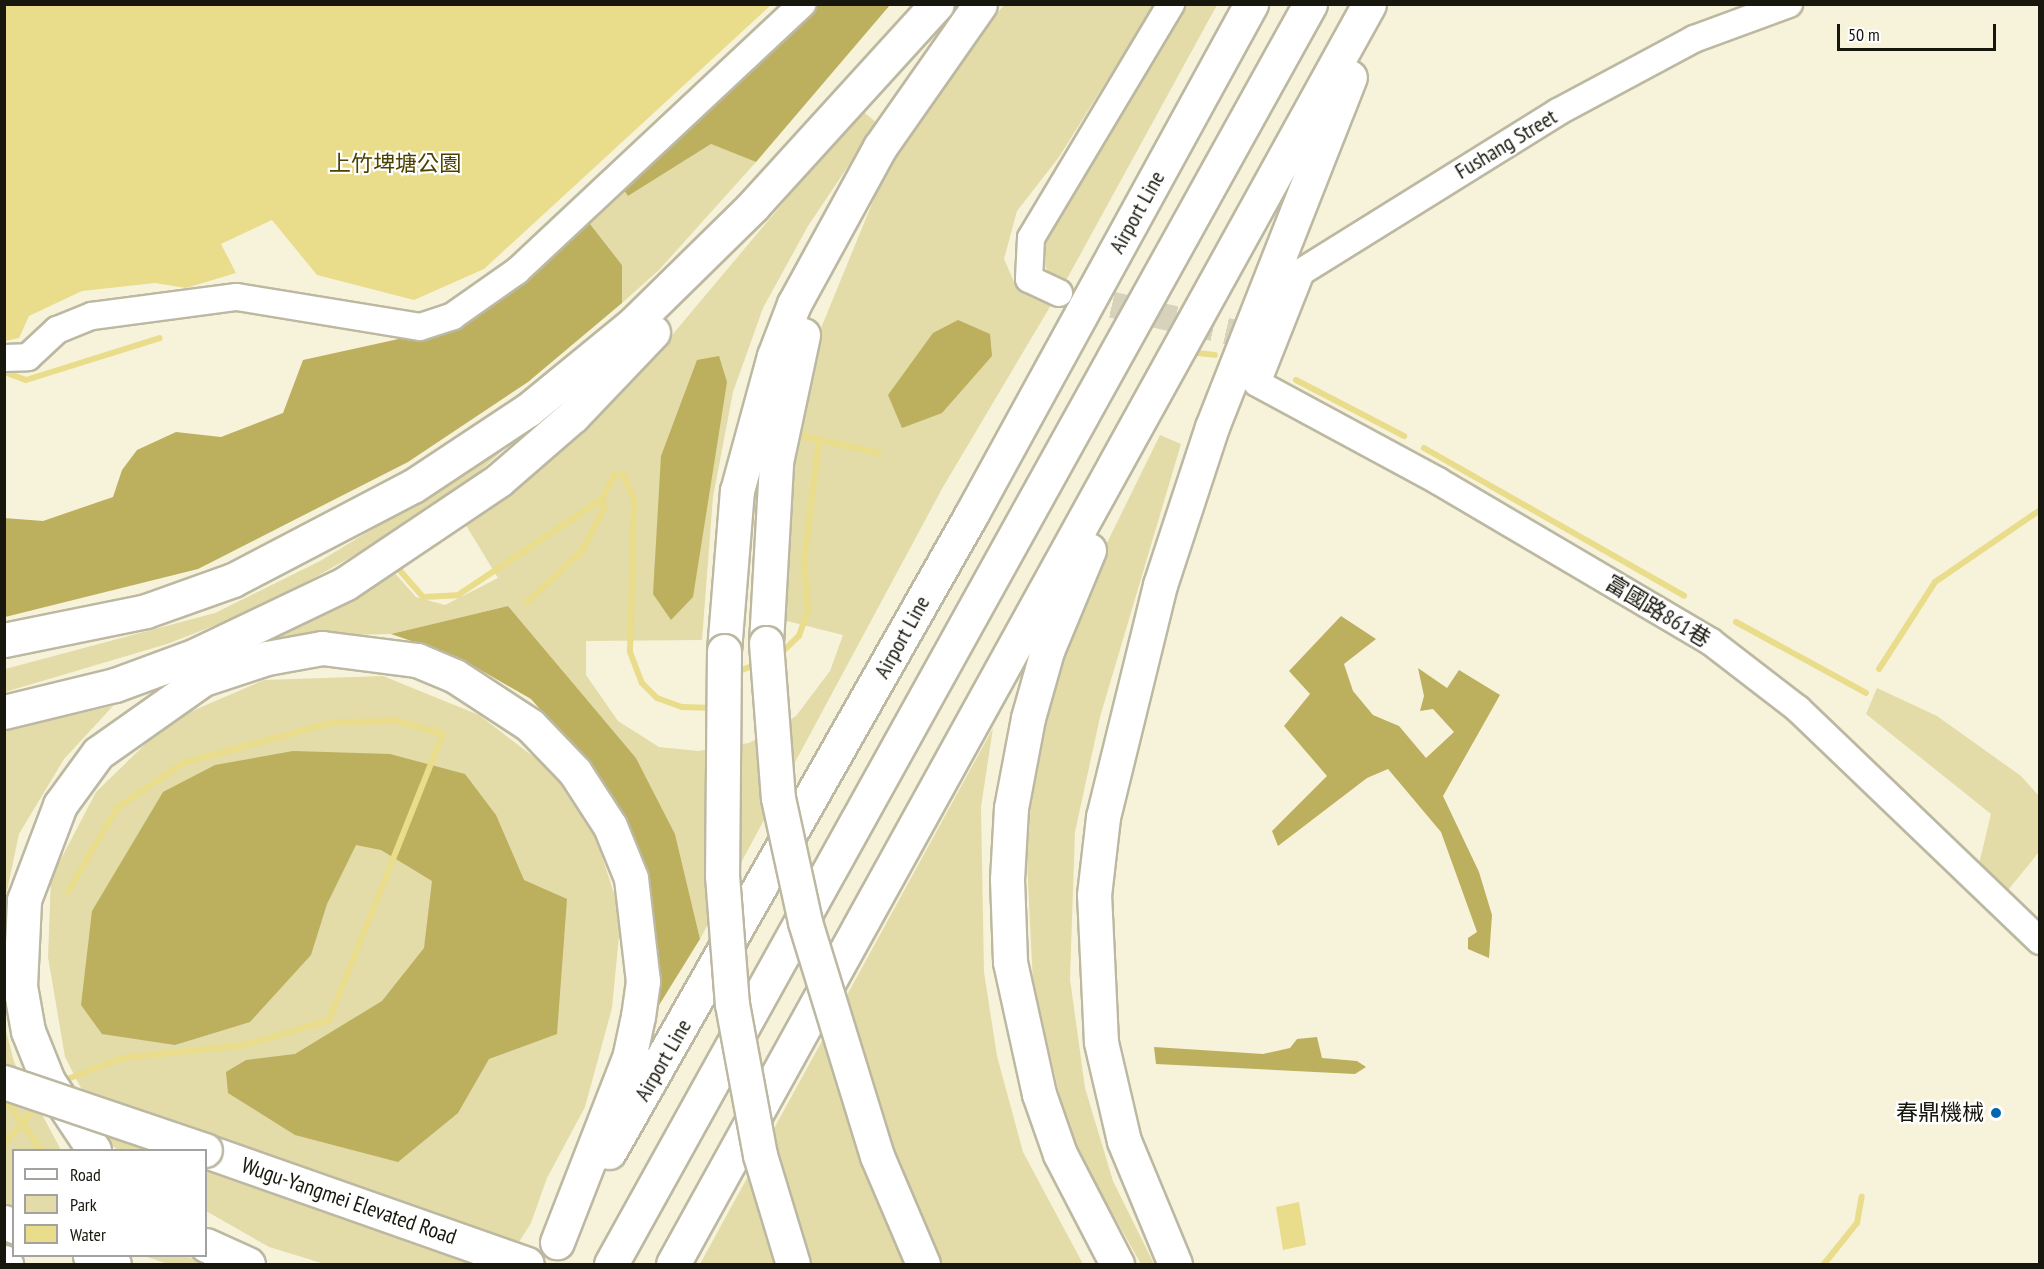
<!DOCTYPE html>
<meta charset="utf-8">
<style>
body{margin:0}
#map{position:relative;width:2044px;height:1269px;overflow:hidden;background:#f7f3db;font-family:"PT Sans Narrow","Noto Sans TC",sans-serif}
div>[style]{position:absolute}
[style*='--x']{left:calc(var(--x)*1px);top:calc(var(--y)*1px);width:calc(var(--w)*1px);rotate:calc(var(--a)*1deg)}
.green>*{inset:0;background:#e3dba8}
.forest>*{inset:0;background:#bcaf5e}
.water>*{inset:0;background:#e9dc8a}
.stream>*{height:6px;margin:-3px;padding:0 3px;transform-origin:3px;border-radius:3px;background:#e9dc8a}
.minor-tunnel>*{height:26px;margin-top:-13px;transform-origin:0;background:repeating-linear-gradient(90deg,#d6d2bc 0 26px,transparent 0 39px)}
.roads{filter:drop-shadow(2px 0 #bcb8a1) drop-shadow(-2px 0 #bcb8a1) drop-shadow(0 2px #bcb8a1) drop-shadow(0 -2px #bcb8a1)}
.minor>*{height:26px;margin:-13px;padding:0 13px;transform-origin:13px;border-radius:13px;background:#fff}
.highway>*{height:33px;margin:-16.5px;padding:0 16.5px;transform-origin:16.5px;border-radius:16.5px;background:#fff}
.bridges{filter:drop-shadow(2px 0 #bcb8a1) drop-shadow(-2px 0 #bcb8a1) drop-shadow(0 2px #bcb8a1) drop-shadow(0 -2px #bcb8a1)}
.highway-bridge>*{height:33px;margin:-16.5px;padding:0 16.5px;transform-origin:16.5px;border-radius:16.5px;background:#fff}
.dots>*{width:16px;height:16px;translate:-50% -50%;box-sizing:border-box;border:3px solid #fff;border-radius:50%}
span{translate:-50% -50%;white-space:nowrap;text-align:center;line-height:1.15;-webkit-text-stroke:4.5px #fff;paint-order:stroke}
.street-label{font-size:22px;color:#18170e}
.park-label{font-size:22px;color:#4c4200}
.poi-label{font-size:22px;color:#18170e}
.right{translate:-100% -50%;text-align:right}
.frame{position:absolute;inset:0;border:6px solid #18170e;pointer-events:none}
.legend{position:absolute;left:12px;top:1149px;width:195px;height:108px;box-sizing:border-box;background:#fff;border:2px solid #a3a29f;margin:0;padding:8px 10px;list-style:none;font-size:18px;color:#18170e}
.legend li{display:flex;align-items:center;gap:12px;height:30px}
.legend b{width:30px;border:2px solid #a3a29f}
.scale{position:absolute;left:1837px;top:24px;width:159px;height:27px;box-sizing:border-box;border:3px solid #18170e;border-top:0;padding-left:8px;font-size:18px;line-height:21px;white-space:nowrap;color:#18170e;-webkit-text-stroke:4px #fff;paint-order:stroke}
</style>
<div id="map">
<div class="green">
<div style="clip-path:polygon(1004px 5px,1154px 5px,1059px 157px,1017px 211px,1004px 259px,1015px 284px,1034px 298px,1044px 293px,1054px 300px,943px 487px,700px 939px,675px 834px,636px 758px,508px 606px,391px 634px,348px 635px,230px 654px,393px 571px,416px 597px,445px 605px,498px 578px,464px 522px,584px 426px,662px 347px,861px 110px,877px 123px,808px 226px,763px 308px,733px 392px,713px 497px,702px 640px,586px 641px,586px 675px,618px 721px,659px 747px,698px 751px,749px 743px,796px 716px,830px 671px,843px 635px,779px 619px,793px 430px,819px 333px,885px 172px,938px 86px)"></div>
<div style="clip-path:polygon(1187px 5px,1217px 5px,1063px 286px,1051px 281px,1043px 259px,1045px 233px)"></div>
<div style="clip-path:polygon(711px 144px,756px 162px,659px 270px,622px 303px,622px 265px,583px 215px,618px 182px,628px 196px)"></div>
<div style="clip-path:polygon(1160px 435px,1181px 444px,1100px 717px,1075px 832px,1070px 979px,1085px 1088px,1113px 1181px,1154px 1264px,1141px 1264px,1090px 1174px,1064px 1114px,1033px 983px,1027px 862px,1031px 799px,1054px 678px,1102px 553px)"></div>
<div style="clip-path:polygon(503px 450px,442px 506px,262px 607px,167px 644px,5px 692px,5px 669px,215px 613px,320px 561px)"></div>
<div style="clip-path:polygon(383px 676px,479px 715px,551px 770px,597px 841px,621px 915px,612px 1008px,585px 1107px,547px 1178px,531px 1223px,505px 1264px,325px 1264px,269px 1247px,206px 1211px,206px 1150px,118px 1150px,109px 1143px,65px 1057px,48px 957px,51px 878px,96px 792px,169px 721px,264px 680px)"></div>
<div style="clip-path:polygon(1877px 688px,1937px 716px,2021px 776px,2039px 796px,2039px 852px,2008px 890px,1979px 864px,1991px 814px,1866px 714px)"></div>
<div style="clip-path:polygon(113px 706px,64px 759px,19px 834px,5px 900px,5px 730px)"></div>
<div style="clip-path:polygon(993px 728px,981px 807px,984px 972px,997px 1056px,1023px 1152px,1083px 1264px,700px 1264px)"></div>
<div style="clip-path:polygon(4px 1023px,14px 1062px,61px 1150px,14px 1150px,13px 1206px,4px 1203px)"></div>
<div style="clip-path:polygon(144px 1256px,186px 1256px,204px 1264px,168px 1264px)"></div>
</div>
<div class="forest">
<div style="clip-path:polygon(810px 5px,890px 5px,756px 162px,711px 144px,628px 196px,618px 182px)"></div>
<div style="clip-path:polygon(583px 215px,622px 265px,622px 303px,528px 382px,408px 462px,198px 569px,5px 617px,4px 518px,43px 521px,113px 497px,122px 470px,137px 450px,176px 432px,221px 437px,283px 413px,303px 360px,435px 331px)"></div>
<div style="clip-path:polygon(958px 320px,990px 334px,992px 356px,942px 413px,902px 428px,888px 395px,933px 333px)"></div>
<div style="clip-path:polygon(719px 356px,727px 382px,693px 597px,671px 620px,653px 594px,661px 456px,697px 360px)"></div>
<div style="clip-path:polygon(508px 606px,636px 758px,675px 834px,700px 939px,656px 1010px,652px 897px,627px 829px,593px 769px,531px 699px,458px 657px,391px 634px)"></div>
<div style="clip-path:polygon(1341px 616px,1376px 639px,1344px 664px,1353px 691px,1373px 715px,1399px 726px,1426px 758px,1454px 732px,1433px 709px,1420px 711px,1424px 696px,1418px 668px,1447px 688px,1459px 670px,1500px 695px,1443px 796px,1479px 872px,1492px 915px,1489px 958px,1468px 949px,1468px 938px,1477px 932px,1441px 832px,1388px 769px,1367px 778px,1278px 846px,1272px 831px,1327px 776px,1284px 726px,1310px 694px,1289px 671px)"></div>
<div style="clip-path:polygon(293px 751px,390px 754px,465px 774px,496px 815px,524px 880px,567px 899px,557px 1034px,489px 1059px,458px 1113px,398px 1162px,295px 1135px,228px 1093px,226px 1072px,246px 1060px,295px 1054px,382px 1001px,424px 948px,432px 881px,381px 850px,356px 845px,327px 904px,311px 955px,250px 1022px,175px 1045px,102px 1034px,81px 1005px,92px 911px,163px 792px,215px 765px)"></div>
<div style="clip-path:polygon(1317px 1037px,1322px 1058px,1357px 1061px,1366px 1067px,1355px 1074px,1156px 1064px,1154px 1047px,1263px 1054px,1290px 1048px,1297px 1039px)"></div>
</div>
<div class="water">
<div style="clip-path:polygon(4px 5px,5px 4px,771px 5px,484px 269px,414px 300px,317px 275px,272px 220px,221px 244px,236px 273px,186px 288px,155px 283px,82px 291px,29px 316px,19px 338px,5px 341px)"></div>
<div style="clip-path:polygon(1299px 1202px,1306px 1245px,1283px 1250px,1276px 1207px)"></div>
</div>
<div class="stream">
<div style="--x:1197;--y:353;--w:18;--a:6"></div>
<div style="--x:4;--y:372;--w:23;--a:20"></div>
<div style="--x:26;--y:380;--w:140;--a:-17.4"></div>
<div style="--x:1296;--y:380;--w:122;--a:27.4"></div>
<div style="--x:792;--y:434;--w:89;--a:12.3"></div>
<div style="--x:1424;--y:448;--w:299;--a:29.6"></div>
<div style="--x:602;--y:499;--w:28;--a:-63"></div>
<div style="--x:615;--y:474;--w:8;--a:0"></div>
<div style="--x:623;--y:474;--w:28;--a:67"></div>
<div style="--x:634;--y:500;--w:152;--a:91.5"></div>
<div style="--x:630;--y:652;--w:33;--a:69"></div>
<div style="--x:642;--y:683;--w:21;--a:45"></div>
<div style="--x:657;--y:698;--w:27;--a:20"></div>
<div style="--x:682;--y:707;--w:32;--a:2"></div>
<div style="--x:396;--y:566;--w:41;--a:48.9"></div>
<div style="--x:423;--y:597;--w:35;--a:-3"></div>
<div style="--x:458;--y:595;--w:173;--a:-33.7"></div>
<div style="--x:602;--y:499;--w:9;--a:77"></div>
<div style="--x:604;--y:508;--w:47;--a:116.6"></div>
<div style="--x:583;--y:550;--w:78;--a:137.1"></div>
<div style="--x:1736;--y:622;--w:148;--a:28.6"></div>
<div style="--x:777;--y:657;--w:30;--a:-44"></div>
<div style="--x:799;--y:636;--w:28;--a:-71"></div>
<div style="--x:808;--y:610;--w:48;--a:-94.8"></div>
<div style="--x:804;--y:562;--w:123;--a:-83"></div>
<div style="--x:1879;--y:669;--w:103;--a:-57.2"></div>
<div style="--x:1935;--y:582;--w:127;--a:-34.4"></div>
<div style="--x:737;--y:672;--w:24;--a:-22"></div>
<div style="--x:65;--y:1080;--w:61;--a:-21.1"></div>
<div style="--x:122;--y:1058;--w:124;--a:-6"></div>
<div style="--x:245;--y:1045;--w:88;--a:-16.6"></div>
<div style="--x:329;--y:1020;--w:308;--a:-68.3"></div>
<div style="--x:443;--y:734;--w:48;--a:-164.2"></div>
<div style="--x:397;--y:721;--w:63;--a:179.1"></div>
<div style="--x:334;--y:722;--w:156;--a:164.8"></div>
<div style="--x:183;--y:763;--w:80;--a:145.7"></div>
<div style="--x:117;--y:808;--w:97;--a:120.3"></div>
<div style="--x:4;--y:1097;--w:65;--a:55.1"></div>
<div style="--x:4;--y:1144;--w:53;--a:-48.8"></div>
<div style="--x:1824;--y:1264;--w:53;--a:-51.2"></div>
<div style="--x:1857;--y:1223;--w:27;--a:-80"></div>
</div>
<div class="minor-tunnel">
<div style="--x:1074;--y:296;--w:197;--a:12.9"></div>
</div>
<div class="roads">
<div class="minor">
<div style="--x:1789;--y:4;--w:101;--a:159.8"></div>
<div style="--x:1694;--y:39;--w:154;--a:151.8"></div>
<div style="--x:1558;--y:112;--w:303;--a:148.1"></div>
<div style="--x:1301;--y:272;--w:119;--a:111.6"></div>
<div style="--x:1257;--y:383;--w:206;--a:28.4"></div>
<div style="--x:1438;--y:481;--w:317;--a:30.5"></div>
<div style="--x:1711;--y:642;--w:110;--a:37.6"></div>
<div style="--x:1798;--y:709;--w:335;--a:43.8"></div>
<div style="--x:1059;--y:293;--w:33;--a:-155"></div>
<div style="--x:1029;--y:279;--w:41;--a:-87.2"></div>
<div style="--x:1031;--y:238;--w:273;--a:-59.1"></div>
<div style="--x:4;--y:358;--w:24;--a:-2"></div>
<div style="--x:28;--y:357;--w:40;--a:-43"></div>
<div style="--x:57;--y:330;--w:38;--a:-22"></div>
<div style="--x:92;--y:316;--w:146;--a:-7.5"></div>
<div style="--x:237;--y:297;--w:185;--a:9.3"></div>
<div style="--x:420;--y:327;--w:35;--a:-18"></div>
<div style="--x:453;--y:316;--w:78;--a:-35.1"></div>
<div style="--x:517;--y:271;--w:391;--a:-43.1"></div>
</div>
<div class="highway">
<div style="--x:1089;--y:550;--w:109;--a:112.6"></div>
<div style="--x:1047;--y:651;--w:70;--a:105.8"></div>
<div style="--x:1028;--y:718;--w:92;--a:100.7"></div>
<div style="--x:1011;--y:808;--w:71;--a:93.2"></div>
<div style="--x:1007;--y:879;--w:83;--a:87.9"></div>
<div style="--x:1010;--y:962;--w:135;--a:77.6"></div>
<div style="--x:1039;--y:1094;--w:64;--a:70.7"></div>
<div style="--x:1060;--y:1154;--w:124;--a:62.6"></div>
<div style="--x:4;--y:640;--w:145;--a:-11.5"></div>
<div style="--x:146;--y:611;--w:92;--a:-19.6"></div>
<div style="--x:233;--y:580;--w:203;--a:-27.6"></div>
<div style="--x:413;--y:486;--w:138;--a:-33.5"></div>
<div style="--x:528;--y:410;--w:136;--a:-39.3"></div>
<div style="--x:633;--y:324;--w:168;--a:-44.5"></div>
<div style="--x:753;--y:206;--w:273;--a:-47.7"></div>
<div style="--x:766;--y:643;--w:181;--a:-86.8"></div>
<div style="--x:776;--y:462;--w:130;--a:-78"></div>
<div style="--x:724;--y:651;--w:161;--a:-85.4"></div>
<div style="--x:737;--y:491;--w:140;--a:-74.7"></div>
<div style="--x:774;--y:356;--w:56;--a:-69"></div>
<div style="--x:794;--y:304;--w:179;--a:-61.3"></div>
<div style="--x:880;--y:147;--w:174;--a:-55"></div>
<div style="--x:4;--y:712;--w:114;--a:-13.7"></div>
<div style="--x:115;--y:685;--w:86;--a:-20.3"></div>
<div style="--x:196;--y:655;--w:166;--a:-25.6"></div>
<div style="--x:346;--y:583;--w:184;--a:-33.9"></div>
<div style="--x:499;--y:480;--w:98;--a:-40.9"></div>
<div style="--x:573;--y:416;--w:116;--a:-46.4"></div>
<div style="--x:94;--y:1150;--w:83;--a:-123.7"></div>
<div style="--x:48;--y:1081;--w:54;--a:-111.8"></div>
<div style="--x:28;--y:1031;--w:46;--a:-100.1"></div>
<div style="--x:20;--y:986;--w:86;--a:-87.3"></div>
<div style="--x:24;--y:900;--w:102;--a:-69.2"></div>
<div style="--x:60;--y:805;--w:64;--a:-53.8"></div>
<div style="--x:98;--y:753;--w:128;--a:-35.2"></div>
<div style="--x:203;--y:679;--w:67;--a:-18.2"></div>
<div style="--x:267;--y:658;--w:56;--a:-10.3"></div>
<div style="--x:322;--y:648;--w:96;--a:7.2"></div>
<div style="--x:417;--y:660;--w:41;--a:22.8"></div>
<div style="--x:455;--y:676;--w:90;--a:33.2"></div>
<div style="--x:530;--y:725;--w:65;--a:46.2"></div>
<div style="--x:575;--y:772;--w:64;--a:57.1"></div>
<div style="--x:610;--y:826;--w:56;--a:68"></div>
<div style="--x:631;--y:878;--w:104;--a:83.4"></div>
<div style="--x:643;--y:981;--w:35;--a:98"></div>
<div style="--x:638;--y:1016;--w:40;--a:102"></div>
<div style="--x:630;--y:1055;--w:201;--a:111.3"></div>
<div style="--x:206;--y:1151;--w:340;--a:19.4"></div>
<div style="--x:609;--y:1152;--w:733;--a:-60.39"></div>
<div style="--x:971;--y:515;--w:583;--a:-61.28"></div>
<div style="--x:4;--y:1222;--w:11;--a:22"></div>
<div style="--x:206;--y:1245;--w:46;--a:24.3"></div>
<div style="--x:90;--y:1256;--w:25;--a:18"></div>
<div style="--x:4;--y:1262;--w:3;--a:45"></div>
<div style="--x:611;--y:1264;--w:1441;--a:-60.98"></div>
<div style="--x:673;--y:1264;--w:1439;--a:-61.08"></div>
<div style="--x:1175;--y:1264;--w:133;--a:-112.5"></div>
<div style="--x:1124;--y:1141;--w:102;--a:-103.1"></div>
<div style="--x:1101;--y:1042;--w:147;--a:-92.7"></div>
<div style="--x:1094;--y:895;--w:79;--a:-83.4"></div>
<div style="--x:1103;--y:817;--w:239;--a:-76.2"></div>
<div style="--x:1160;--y:585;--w:166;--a:-71.8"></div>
<div style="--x:1212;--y:427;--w:376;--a:-68.5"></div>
</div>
</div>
<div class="bridges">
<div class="highway-bridge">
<div style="--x:766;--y:643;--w:155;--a:85.6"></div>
<div style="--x:778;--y:798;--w:127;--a:77.7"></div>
<div style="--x:805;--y:922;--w:245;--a:72.9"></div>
<div style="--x:877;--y:1156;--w:117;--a:66.9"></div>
<div style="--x:724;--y:651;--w:224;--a:90.5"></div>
<div style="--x:722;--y:875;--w:129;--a:85.6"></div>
<div style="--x:732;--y:1004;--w:154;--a:79.5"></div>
<div style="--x:760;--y:1155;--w:114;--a:73.2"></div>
<div style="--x:4;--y:1082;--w:212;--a:18.7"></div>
</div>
</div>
<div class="dots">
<div style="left:1996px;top:1113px;background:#0167b3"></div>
</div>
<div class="street-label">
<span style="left:1506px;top:144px;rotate:-31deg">Fushang Street</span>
<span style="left:1137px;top:212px;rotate:-61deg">Airport Line</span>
<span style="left:1658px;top:611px;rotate:31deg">富國路861巷</span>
<span style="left:902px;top:637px;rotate:-61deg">Airport Line</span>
<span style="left:663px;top:1060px;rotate:-60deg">Airport Line</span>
<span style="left:349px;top:1201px;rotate:19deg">Wugu-Yangmei Elevated Road</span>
</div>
<div class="park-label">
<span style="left:395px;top:164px">上竹埤塘公園</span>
</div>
<div class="poi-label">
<span class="right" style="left:1984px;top:1113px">春鼎機械</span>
</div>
<div class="frame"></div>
<ul class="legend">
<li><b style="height:8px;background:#fff"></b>Road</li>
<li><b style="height:16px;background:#e3dba8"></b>Park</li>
<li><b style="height:16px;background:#e9dc8a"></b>Water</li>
</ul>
<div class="scale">50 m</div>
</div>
